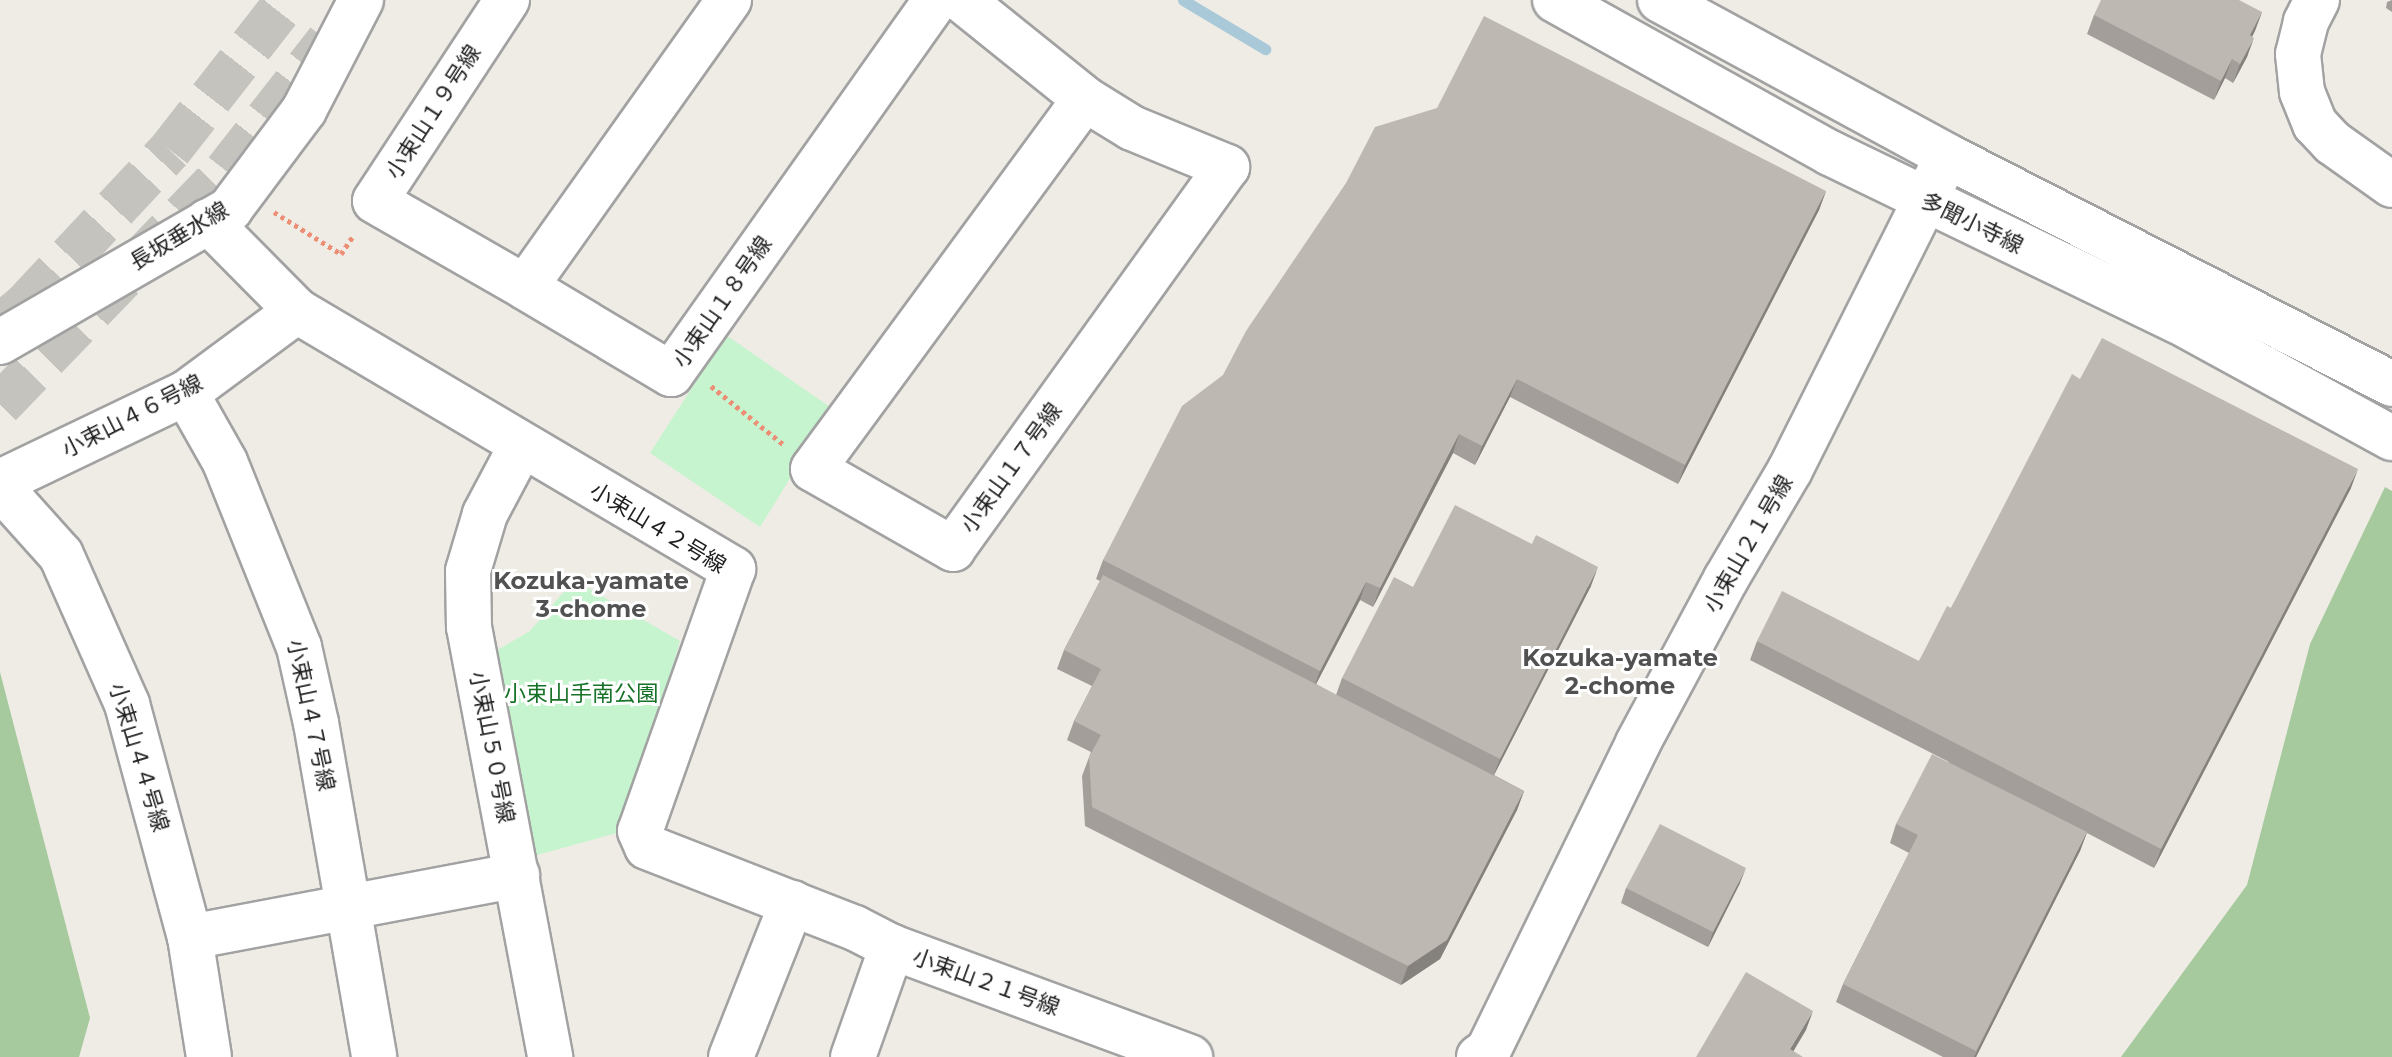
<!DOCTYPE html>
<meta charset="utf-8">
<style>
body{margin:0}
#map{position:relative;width:2392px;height:1057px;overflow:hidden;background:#eeece5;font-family:Montserrat,"Noto Sans JP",sans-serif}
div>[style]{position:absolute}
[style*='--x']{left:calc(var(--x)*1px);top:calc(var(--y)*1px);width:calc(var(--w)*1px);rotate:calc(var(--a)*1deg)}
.forest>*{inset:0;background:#a6c99d}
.park>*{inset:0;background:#c6f4ce}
.stream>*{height:11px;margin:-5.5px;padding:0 5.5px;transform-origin:5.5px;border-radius:5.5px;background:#a9c8d8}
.highway-tunnel>*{height:44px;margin-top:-22px;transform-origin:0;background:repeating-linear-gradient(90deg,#c4c3bd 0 44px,transparent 0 66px)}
.path>*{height:5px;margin-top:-2.5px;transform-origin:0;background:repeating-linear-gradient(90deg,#ed8f77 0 4px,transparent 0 8px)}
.roads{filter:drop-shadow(2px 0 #a2a2a2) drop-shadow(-2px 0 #a2a2a2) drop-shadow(0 2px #a2a2a2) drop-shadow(0 -2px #a2a2a2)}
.minor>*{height:44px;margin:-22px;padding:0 22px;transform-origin:22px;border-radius:22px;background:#fff}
.wall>*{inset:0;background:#a39e99}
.shaded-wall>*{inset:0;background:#85817d}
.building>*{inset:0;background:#beb8b2}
span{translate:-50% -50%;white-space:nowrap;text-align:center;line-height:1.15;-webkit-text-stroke:6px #fff;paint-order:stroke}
.street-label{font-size:22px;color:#1e1e1e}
.park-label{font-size:22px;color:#167227}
.neighbourhood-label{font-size:24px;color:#515151;font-weight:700}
</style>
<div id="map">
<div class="forest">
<div style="clip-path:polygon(2385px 487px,2392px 491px,2392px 1057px,2121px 1057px,2247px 885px,2310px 644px)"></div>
<div style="clip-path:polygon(0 672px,90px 1018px,79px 1057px,0 1057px)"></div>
</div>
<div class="park">
<div style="clip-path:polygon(726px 335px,833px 409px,760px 527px,650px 453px)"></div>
<div style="clip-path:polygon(574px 580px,680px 641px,624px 831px,530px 857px,492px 653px,530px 631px)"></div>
</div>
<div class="stream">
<div style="--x:1183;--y:0;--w:96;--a:30.9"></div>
</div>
<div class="highway-tunnel">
<div style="--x:0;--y:326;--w:33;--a:-40"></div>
<div style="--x:25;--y:305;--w:212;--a:-46.9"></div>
<div style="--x:170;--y:150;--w:190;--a:-52"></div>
<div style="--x:0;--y:405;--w:325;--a:-46"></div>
<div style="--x:226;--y:171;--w:165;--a:-51.9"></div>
</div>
<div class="path">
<div style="--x:274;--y:212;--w:79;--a:32.1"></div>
<div style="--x:341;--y:254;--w:23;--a:-56"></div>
<div style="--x:711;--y:386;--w:94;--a:38.9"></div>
</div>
<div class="roads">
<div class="minor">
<div style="--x:507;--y:0;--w:240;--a:123.3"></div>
<div style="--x:375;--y:201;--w:173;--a:29.8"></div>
<div style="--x:729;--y:0;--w:352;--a:125.4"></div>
<div style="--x:525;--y:287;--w:170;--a:30.8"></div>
<div style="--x:671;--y:374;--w:458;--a:-54.7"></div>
<div style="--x:962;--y:0;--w:158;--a:38.8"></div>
<div style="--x:1085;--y:99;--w:55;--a:31.7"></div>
<div style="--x:1132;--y:128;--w:103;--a:22.3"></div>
<div style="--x:1227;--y:167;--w:470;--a:125.7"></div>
<div style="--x:953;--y:549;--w:161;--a:-150.3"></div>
<div style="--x:813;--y:469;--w:459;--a:-53.7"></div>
<div style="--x:1555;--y:0;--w:315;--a:29.1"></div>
<div style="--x:1830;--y:153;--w:386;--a:25.8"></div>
<div style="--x:2178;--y:321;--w:244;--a:28.7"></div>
<div style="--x:1660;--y:0;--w:327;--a:28.5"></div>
<div style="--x:1947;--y:156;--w:500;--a:27.13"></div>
<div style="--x:2317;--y:0;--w:25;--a:117"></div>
<div style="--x:2306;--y:22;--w:33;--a:104"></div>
<div style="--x:2298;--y:54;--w:38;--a:84"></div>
<div style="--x:2302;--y:92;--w:35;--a:68"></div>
<div style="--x:2315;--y:124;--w:26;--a:47"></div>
<div style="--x:2333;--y:143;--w:72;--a:35.4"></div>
<div style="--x:208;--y:221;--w:127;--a:45.3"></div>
<div style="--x:297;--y:311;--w:507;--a:30.61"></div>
<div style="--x:733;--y:569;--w:278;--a:109.5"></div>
<div style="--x:640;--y:831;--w:17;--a:66"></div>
<div style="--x:647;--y:847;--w:223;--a:21.3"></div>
<div style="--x:855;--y:928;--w:42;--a:27.2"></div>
<div style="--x:0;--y:342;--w:266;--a:-30"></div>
<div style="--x:230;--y:209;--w:124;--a:-53.2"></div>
<div style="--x:304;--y:110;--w:124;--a:-62.6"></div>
<div style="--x:186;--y:393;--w:79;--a:60.5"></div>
<div style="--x:225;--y:462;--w:199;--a:68.2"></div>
<div style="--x:299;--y:647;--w:78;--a:77.4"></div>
<div style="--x:316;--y:723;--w:339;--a:80.1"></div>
<div style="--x:521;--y:446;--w:77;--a:117.9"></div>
<div style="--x:485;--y:514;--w:59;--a:106.6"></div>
<div style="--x:468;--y:571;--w:56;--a:89"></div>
<div style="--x:469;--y:627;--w:438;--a:79.3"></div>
<div style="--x:0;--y:482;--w:206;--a:-25.6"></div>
<div style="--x:186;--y:393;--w:138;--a:-36.5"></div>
<div style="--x:0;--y:487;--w:91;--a:48.1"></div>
<div style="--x:61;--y:555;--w:163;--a:66.1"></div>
<div style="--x:127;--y:704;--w:241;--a:74.9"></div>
<div style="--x:190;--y:937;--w:121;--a:81"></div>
<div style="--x:190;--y:937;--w:333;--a:-10.7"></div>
<div style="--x:731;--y:1057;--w:166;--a:-68.4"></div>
<div style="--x:853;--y:1057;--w:117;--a:-70.5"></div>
<div style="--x:892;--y:947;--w:318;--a:20.3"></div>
<div style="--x:1479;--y:1057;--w:11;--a:-34"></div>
<div style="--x:1488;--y:1051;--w:343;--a:-64"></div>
<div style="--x:1638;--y:743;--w:186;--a:-61.8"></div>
<div style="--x:1726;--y:579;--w:126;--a:-59.6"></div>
<div style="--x:1790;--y:470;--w:351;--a:-63.4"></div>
</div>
</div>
<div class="wall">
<div style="clip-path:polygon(2392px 0,2392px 12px,2386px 8px,2387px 2px)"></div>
<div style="clip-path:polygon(2262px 12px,2252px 37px,2247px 57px,2233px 83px,2225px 78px,2214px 100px,2087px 34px,2094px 15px)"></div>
<div style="clip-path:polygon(1826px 191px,1819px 210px,1678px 484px,1510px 397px,1475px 465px,1453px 453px,1373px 607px,1360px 600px,1316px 684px,1336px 695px,1342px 678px,1413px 587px,1591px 586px,1494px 775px,1524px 791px,1517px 810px,1440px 959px,1401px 985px,1085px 826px,1082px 776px,1091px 752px,1067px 740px,1074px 721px,1092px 686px,1057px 669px,1064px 650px,1100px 581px,1096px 579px,1103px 560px)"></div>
<div style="clip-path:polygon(2080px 379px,2351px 488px,2154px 868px,2087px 833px,2080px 851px,1976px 1057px,1943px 1057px,1836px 1002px,1843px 984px,1909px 853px,1890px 843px,1896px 824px,1949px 762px,1750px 660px,1757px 641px,1919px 661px,1951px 608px)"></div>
<div style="clip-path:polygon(1740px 883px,1708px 947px,1621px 903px,1626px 888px)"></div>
</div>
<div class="shaded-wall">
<div style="clip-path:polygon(2262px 12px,2255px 31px,2243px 54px,2250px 35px)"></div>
<div style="clip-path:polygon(2254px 38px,2247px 57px,2233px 83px,2240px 64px)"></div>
<div style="clip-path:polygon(2232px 59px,2225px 78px,2214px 100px,2221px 81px)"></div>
<div style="clip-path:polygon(1826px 191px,1819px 210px,1678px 484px,1685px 465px)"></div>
<div style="clip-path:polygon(1517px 379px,1510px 397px,1475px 465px,1482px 446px)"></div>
<div style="clip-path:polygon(1459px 434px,1453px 453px,1373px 607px,1380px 588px)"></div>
<div style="clip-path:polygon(2358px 469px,2351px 488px,2154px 868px,2161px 849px)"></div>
<div style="clip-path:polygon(1598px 567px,1591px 586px,1493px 777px,1500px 759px)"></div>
<div style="clip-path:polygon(1366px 582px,1360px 600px,1313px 690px,1320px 671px)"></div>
<div style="clip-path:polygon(1524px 791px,1517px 810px,1440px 959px,1401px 985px,1408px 966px)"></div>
<div style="clip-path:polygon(2087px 832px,2080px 851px,1976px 1057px,1974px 1057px)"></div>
<div style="clip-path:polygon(1746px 868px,1740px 883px,1708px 947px,1713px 932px)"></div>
<div style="clip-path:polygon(1813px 1011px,1806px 1030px,1790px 1057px,1790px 1049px)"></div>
</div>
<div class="building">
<div style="clip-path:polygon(2101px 0,2239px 0,2262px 12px,2250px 35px,2254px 38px,2240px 64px,2232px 59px,2221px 81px,2094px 15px)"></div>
<div style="clip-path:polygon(1484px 16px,1826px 191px,1685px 465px,1517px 379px,1482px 446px,1459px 434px,1380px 588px,1366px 582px,1320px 671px,1103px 560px,1182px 406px,1223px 375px,1246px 331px,1346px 183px,1375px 127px,1437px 108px)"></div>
<div style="clip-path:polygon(2102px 338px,2358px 469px,2161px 849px,1757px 641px,1782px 591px,1919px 661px,1947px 606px,1951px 608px,2072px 374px,2080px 379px)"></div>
<div style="clip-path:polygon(1455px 505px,1532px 544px,1536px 535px,1598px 567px,1500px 759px,1342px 678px,1394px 577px,1413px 587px)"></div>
<div style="clip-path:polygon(1103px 575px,1524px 791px,1447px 940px,1408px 966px,1092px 807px,1089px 757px,1101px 735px,1074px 721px,1101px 669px,1064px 650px)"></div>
<div style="clip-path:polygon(1932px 754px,2087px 832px,1976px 1051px,1843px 984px,1918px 835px,1896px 824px)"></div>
<div style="clip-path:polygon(1660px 824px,1746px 868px,1713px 932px,1626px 888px)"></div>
<div style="clip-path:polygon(1746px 972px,1813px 1011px,1790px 1049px,1803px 1057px,1696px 1057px)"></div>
</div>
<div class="street-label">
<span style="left:433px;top:112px;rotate:-57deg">小束山１９号線</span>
<span style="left:1972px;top:223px;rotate:26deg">多聞小寺線</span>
<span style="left:179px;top:236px;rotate:-31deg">長坂垂水線</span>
<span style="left:722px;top:302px;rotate:-55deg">小束山１８号線</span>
<span style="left:132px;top:416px;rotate:-27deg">小束山４６号線</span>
<span style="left:1011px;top:468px;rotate:-54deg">小束山１７号線</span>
<span style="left:658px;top:528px;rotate:31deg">小束山４２号線</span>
<span style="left:1748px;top:544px;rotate:-60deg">小束山２１号線</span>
<span style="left:311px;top:715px;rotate:78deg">小束山４７号線</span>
<span style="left:492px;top:747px;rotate:79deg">小束山５０号線</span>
<span style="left:139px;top:757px;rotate:73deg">小束山４４号線</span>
<span style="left:986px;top:982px;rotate:20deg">小束山２１号線</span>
</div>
<div class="park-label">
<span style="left:581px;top:694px">小束山手南公園</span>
</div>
<div class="neighbourhood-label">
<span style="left:591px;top:595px">Kozuka-yamate<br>3-chome</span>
<span style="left:1620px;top:672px">Kozuka-yamate<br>2-chome</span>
</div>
</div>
